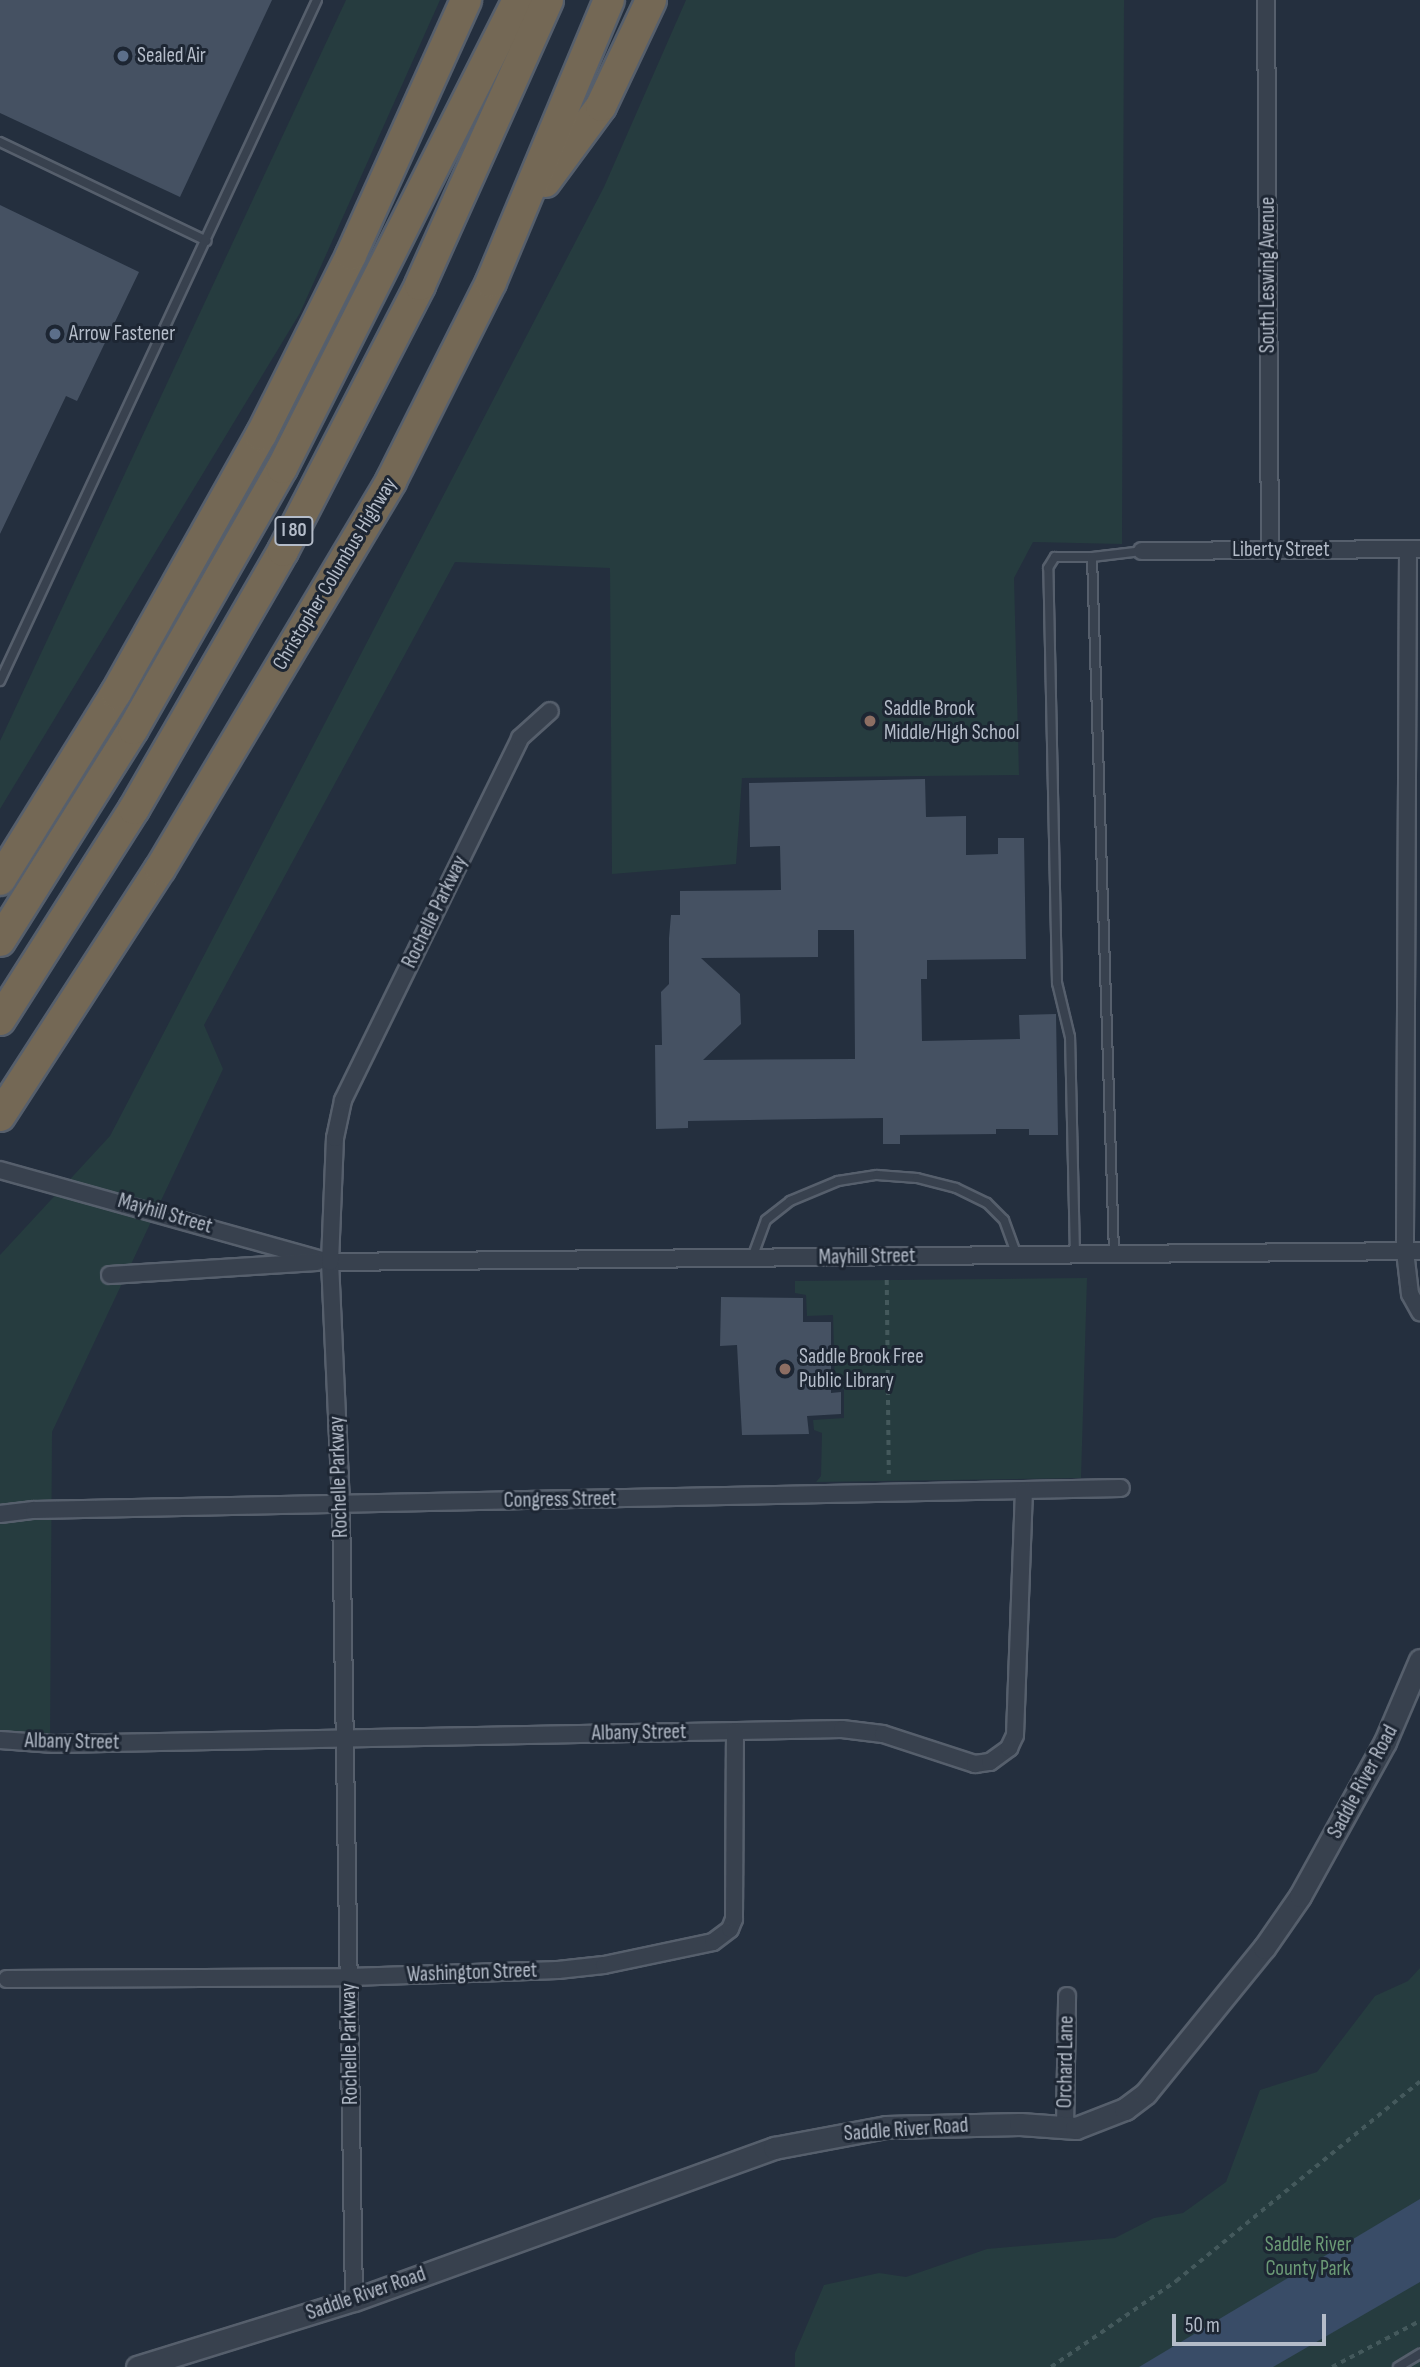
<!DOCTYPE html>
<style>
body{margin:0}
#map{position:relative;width:1420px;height:2367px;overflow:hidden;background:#242f3e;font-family:"Sofia Sans Condensed",sans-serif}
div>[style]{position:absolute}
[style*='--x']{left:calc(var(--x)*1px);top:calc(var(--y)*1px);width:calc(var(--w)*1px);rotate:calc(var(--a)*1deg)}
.green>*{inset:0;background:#263c3f}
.water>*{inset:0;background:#394c67}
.building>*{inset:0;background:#455162}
.path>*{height:3.5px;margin-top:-1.75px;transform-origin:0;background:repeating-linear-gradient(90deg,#44595c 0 5px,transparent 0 10px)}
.roads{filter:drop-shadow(2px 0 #565f6c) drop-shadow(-2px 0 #565f6c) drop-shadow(0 2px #565f6c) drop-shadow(0 -2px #565f6c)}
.service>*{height:8px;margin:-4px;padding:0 4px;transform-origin:4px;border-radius:4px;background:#38414e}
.minor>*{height:16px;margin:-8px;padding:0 8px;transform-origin:8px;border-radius:8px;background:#38414e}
.tertiary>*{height:21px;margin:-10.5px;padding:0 10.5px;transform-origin:10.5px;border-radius:10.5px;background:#38414e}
.motorway>*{height:30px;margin:-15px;padding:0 15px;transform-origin:15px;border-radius:15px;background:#746855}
.dots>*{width:19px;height:19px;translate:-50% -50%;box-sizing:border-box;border:4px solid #1d2633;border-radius:50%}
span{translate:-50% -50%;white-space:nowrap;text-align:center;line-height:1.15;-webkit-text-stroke:6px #1d2633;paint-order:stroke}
.shield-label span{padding:2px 5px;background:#1d2633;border:2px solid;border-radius:5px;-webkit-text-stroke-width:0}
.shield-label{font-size:19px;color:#b4bcc9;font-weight:700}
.poi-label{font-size:21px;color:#b4bcc9}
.left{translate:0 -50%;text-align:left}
.street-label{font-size:21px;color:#b4bcc9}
.park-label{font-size:21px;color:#6b9a76}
.scale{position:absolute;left:1172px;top:2314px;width:154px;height:32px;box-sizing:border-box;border:4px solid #b4bcc9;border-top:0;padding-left:9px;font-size:21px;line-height:24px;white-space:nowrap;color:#b4bcc9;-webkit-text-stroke:5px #1d2633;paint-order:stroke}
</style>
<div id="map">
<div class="green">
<div style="clip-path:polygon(346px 0,440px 0,300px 313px,0 809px,0 741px)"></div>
<div style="clip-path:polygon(686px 0,1124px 0,1122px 544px,1033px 542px,1014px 578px,1019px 775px,742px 778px,736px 864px,612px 874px,610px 568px,455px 562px,204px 1025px,223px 1069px,52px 1432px,50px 1747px,0 1745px,0 1255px,110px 1136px,604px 187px)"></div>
<div style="clip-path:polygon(1087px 1278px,1081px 1478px,816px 1482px,821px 1476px,822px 1433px,814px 1430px,813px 1420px,844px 1418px,844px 1389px,835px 1388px,833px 1315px,807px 1316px,806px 1295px,795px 1293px,795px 1281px)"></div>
<div style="clip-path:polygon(1420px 1968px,1420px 2367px,795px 2367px,795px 2353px,824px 2285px,879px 2273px,906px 2277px,987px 2249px,1115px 2238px,1154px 2218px,1183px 2213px,1226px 2182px,1260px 2090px,1317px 2072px,1375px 1996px,1408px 1981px)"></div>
</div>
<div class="water">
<div style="clip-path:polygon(1420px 2199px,1420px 2282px,1273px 2367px,1139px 2367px)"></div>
</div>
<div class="building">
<div style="clip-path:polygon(0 0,272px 0,180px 197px,0 113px)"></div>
<div style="clip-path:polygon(0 205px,139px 272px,77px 401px,66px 396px,0 534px)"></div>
<div style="clip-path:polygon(evenodd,925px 779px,926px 817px,966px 816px,966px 855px,998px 854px,998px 838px,1024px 838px,1026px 959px,927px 960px,927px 979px,921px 979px,922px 1041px,1020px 1039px,1019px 1015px,1056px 1014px,1058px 1135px,1029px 1135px,1029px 1129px,996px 1129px,996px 1134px,900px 1135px,900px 1144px,883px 1144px,883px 1118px,688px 1121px,688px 1128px,656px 1129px,655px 1045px,662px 1045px,661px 992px,669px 984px,669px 938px,671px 915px,680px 915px,680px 891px,781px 890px,780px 846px,750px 847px,749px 783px,925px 779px,818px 930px,854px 930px,855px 1059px,703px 1060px,741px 1024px,740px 994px,701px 958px,818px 957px,818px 930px)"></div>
<div style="clip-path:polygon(721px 1297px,803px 1298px,803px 1322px,831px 1322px,831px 1393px,841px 1392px,841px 1414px,807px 1416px,809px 1434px,742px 1435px,737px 1345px,720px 1346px)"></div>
</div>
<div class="path">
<div style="--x:887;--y:1280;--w:194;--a:89.4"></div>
<div style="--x:1051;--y:2367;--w:152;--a:-34.5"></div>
<div style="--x:1176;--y:2281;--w:315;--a:-39.3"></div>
<div style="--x:1332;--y:2367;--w:99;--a:-27.6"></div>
</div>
<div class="roads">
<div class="service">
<div style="--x:0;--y:142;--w:229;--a:25.6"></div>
<div style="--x:1092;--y:557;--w:50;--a:-6.8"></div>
<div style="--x:0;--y:681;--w:751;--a:-65.04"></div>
<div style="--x:1075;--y:1255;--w:218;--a:-91.3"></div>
<div style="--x:1070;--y:1037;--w:56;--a:-103.5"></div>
<div style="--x:1057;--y:983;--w:415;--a:-91.2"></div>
<div style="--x:1048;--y:568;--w:13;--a:-58"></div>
<div style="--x:1055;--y:557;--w:37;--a:0"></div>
<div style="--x:1092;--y:557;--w:697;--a:88.19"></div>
<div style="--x:752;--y:1258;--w:40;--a:-69.8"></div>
<div style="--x:766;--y:1220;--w:31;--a:-38"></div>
<div style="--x:790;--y:1201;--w:52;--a:-22.6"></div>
<div style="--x:838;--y:1181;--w:39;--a:-9"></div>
<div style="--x:877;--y:1175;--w:40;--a:4.3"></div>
<div style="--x:917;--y:1178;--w:40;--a:14.4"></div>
<div style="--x:956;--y:1188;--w:34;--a:26"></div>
<div style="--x:987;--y:1203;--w:24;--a:45"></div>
<div style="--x:1004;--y:1220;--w:37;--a:70"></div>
<div style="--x:1398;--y:2367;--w:26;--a:-31"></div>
</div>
<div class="minor">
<div style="--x:1266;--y:0;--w:549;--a:89.58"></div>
<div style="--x:1408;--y:550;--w:701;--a:90.25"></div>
<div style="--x:1405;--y:1251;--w:43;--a:83.4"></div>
<div style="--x:1410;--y:1294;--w:21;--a:61"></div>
<div style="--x:1142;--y:551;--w:278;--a:-0.4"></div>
<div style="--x:0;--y:1170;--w:343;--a:15.6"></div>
<div style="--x:330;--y:1262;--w:1090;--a:-0.58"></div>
<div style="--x:110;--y:1275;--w:207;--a:-3.6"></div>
<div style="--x:0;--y:1514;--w:34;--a:-7"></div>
<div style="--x:34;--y:1510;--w:1087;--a:-1.16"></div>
<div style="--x:0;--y:1740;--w:54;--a:4.2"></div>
<div style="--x:54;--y:1744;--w:788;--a:-1.09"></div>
<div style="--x:842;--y:1729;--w:41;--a:7"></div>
<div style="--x:883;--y:1734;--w:97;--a:18.1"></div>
<div style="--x:975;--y:1764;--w:15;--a:-8"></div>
<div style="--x:990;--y:1762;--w:24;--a:-36"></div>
<div style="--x:1009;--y:1748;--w:14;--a:-65"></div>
<div style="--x:1015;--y:1735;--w:244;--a:-87.9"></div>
<div style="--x:7;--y:1979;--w:342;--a:-0.3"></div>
<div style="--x:349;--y:1977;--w:209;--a:-1.9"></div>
<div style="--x:558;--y:1970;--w:46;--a:-6.2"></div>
<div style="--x:604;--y:1965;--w:111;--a:-11.9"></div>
<div style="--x:713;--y:1942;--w:21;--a:-37"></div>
<div style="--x:730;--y:1929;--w:11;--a:-68"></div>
<div style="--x:734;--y:1919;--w:188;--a:-89.7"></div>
<div style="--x:1065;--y:2129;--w:133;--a:-89.1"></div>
<div style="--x:354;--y:2300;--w:796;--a:-90.94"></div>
<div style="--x:341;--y:1504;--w:242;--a:-92.6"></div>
<div style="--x:330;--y:1262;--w:124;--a:-87.7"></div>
<div style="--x:335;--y:1138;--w:39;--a:-78"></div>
<div style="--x:343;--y:1100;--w:403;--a:-63.9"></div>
<div style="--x:520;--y:738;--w:40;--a:-42"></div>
</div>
<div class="tertiary">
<div style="--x:137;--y:2367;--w:227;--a:-17.2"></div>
<div style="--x:354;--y:2300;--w:447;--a:-19.9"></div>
<div style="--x:774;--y:2148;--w:114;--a:-10.6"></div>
<div style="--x:886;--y:2127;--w:134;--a:-1.3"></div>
<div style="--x:1020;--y:2124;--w:56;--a:4.1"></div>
<div style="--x:1076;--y:2128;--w:53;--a:-21.2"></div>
<div style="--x:1125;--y:2109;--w:26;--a:-37"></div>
<div style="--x:1146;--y:2093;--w:187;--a:-50.9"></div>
<div style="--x:1264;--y:1948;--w:63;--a:-55.3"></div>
<div style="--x:1300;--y:1896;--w:176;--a:-61.1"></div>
<div style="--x:1385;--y:1742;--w:89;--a:-66.9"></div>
</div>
<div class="motorway">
<div style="--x:545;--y:182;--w:94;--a:-53.6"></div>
<div style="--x:601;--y:106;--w:117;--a:-64.7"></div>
<div style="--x:0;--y:880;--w:220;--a:-58.2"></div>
<div style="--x:116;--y:693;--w:296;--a:-60.7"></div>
<div style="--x:261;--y:435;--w:201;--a:-63.4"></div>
<div style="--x:351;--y:255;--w:280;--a:-65.7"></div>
<div style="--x:0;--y:941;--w:250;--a:-57.9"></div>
<div style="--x:133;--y:729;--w:301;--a:-60.3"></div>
<div style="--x:282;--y:468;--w:524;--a:-63.24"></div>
<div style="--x:0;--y:1020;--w:250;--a:-57.6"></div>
<div style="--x:134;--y:809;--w:298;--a:-60"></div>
<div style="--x:283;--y:551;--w:299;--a:-62.7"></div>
<div style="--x:420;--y:285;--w:312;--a:-65.8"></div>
<div style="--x:0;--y:1116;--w:294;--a:-57.1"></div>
<div style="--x:160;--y:869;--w:452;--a:-59.2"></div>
<div style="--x:391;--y:481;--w:223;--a:-63.3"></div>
<div style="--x:491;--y:282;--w:306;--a:-67.3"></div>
</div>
</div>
<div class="dots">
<div style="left:123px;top:56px;background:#5c6f8a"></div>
<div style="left:55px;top:334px;background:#5c6f8a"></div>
<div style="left:870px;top:721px;background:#8d6e63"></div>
<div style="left:785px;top:1369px;background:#8d6e63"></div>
</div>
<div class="shield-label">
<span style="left:294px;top:531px">I 80</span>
</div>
<div class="poi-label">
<span class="left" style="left:137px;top:56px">Sealed Air</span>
<span class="left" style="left:69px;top:334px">Arrow Fastener</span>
<span class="left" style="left:884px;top:721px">Saddle Brook<br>Middle/High School</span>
<span class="left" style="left:799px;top:1369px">Saddle Brook Free<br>Public Library</span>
</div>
<div class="street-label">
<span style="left:1268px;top:275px;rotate:-90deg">South Leswing Avenue</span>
<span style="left:1281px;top:550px">Liberty Street</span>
<span style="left:335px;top:574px;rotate:-59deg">Christopher Columbus Highway</span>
<span style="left:435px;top:912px;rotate:-64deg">Rochelle Parkway</span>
<span style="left:165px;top:1214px;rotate:16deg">Mayhill Street</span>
<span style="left:867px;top:1257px;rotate:-1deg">Mayhill Street</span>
<span style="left:339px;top:1477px;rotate:-92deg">Rochelle Parkway</span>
<span style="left:560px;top:1500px;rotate:-1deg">Congress Street</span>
<span style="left:639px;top:1733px;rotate:-1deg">Albany Street</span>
<span style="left:72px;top:1742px;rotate:1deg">Albany Street</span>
<span style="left:1363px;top:1782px;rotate:-62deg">Saddle River Road</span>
<span style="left:472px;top:1973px;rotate:-2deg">Washington Street</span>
<span style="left:350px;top:2044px;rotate:-91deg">Rochelle Parkway</span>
<span style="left:1066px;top:2062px;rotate:-89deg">Orchard Lane</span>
<span style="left:906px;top:2130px;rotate:-4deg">Saddle River Road</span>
<span style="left:366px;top:2294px;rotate:-19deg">Saddle River Road</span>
</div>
<div class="park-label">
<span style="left:1308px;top:2257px">Saddle River<br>County Park</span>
</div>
<div class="scale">50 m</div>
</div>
